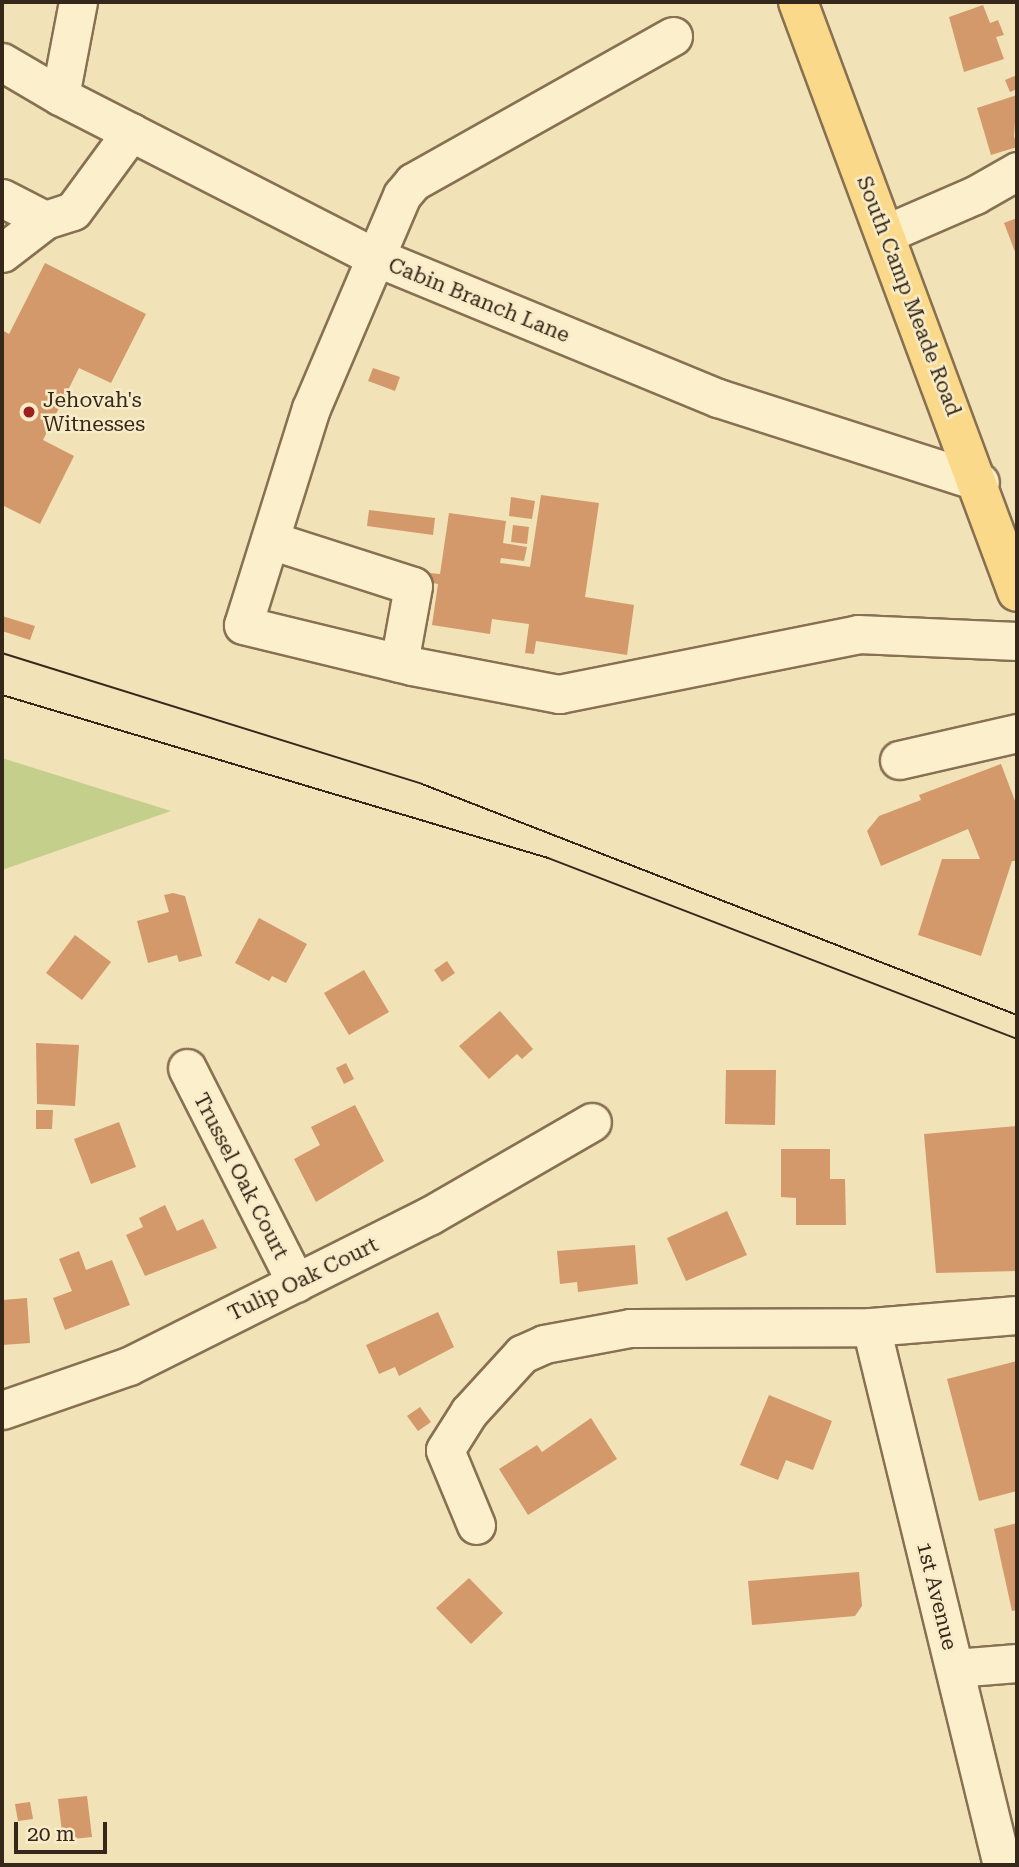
<!DOCTYPE html>
<style>
body{margin:0}
#map{position:relative;width:1019px;height:1867px;overflow:hidden;background:#f1e2b8;font-family:"Roboto Serif",serif}
div>[style]{position:absolute}
[style*='--x']{left:calc(var(--x)*1px);top:calc(var(--y)*1px);width:calc(var(--w)*1px);rotate:calc(var(--a)*1deg)}
.green>*{inset:0;background:#c5cf8c}
.building>*{inset:0;background:#d3996a}
.roads{filter:drop-shadow(2px 0 #887052) drop-shadow(-2px 0 #887052) drop-shadow(0 2px #887052) drop-shadow(0 -2px #887052)}
.minor>*{height:37px;margin:-18.5px;padding:0 18.5px;transform-origin:18.5px;border-radius:18.5px;background:#fcefcb}
.major>*{height:38px;margin:-19px;padding:0 19px;transform-origin:19px;border-radius:19px;background:#fada8a}
.tram>*{height:2px;margin:-1px;padding:0 1px;transform-origin:1px;border-radius:1px;background:#352719}
.dots>*{width:19px;height:19px;translate:-50% -50%;box-sizing:border-box;border:4px solid #f8ecc8;border-radius:50%}
span{translate:-50% -50%;white-space:nowrap;text-align:center;line-height:1.15;-webkit-text-stroke:5px #f8ecc8;paint-order:stroke}
.street-label{font-size:21px;color:#352719}
.poi-label{font-size:21px;color:#352719}
.left{translate:0 -50%;text-align:left}
.frame{position:absolute;inset:0;border:4px solid #352719;pointer-events:none}
.scale{position:absolute;left:14px;top:1822px;width:93px;height:32px;box-sizing:border-box;border:4px solid #352719;border-top:0;padding-left:9px;font-size:21px;line-height:24px;white-space:nowrap;color:#352719;-webkit-text-stroke:5px #f8ecc8;paint-order:stroke}
</style>
<div id="map">
<div class="green">
<div style="clip-path:polygon(2px 758px,171px 811px,2px 870px)"></div>
</div>
<div class="building">
<div style="clip-path:polygon(983px 5px,990px 23px,998px 20px,1004px 35px,996px 37px,1004px 59px,964px 72px,949px 17px)"></div>
<div style="clip-path:polygon(1017px 75px,1017px 89px,1010px 92px,1005px 80px)"></div>
<div style="clip-path:polygon(1017px 95px,1014px 136px,1017px 147px,991px 155px,977px 108px)"></div>
<div style="clip-path:polygon(1017px 218px,1017px 257px,1004px 223px)"></div>
<div style="clip-path:polygon(45px 263px,146px 314px,111px 383px,79px 368px,43px 440px,74px 456px,40px 524px,2px 505px,2px 330px,9px 334px)"></div>
<div style="clip-path:polygon(373px 368px,400px 377px,395px 391px,368px 381px)"></div>
<div style="clip-path:polygon(541px 495px,599px 503px,585px 597px,634px 605px,627px 655px,536px 641px,534px 654px,525px 653px,529px 624px,492px 619px,490px 634px,432px 625px,438px 584px,427px 582px,429px 573px,440px 574px,449px 513px,506px 521px,503px 543px,527px 547px,524px 561px,501px 558px,500px 563px,530px 567px)"></div>
<div style="clip-path:polygon(511px 497px,535px 501px,532px 519px,509px 516px)"></div>
<div style="clip-path:polygon(369px 510px,435px 518px,433px 535px,367px 526px)"></div>
<div style="clip-path:polygon(513px 525px,529px 527px,527px 544px,511px 542px)"></div>
<div style="clip-path:polygon(2px 616px,35px 626px,30px 640px,2px 631px)"></div>
<div style="clip-path:polygon(1001px 764px,1017px 806px,1017px 861px,1012px 861px,981px 956px,918px 935px,942px 859px,980px 859px,968px 829px,881px 866px,867px 831px,879px 816px,921px 800px,919px 795px)"></div>
<div style="clip-path:polygon(173px 893px,185px 896px,202px 956px,179px 962px,177px 955px,148px 963px,137px 921px,169px 912px,164px 895px)"></div>
<div style="clip-path:polygon(259px 918px,307px 944px,286px 983px,272px 976px,269px 981px,235px 963px)"></div>
<div style="clip-path:polygon(75px 935px,111px 962px,82px 1000px,46px 973px)"></div>
<div style="clip-path:polygon(447px 961px,455px 973px,442px 982px,434px 970px)"></div>
<div style="clip-path:polygon(364px 970px,389px 1012px,349px 1035px,324px 993px)"></div>
<div style="clip-path:polygon(500px 1011px,533px 1049px,522px 1059px,517px 1054px,489px 1079px,459px 1046px)"></div>
<div style="clip-path:polygon(36px 1043px,79px 1045px,75px 1106px,37px 1104px)"></div>
<div style="clip-path:polygon(346px 1063px,354px 1079px,344px 1084px,336px 1068px)"></div>
<div style="clip-path:polygon(726px 1070px,776px 1070px,775px 1125px,725px 1124px)"></div>
<div style="clip-path:polygon(355px 1105px,384px 1161px,316px 1202px,294px 1159px,320px 1145px,311px 1127px)"></div>
<div style="clip-path:polygon(36px 1110px,53px 1110px,52px 1129px,36px 1129px)"></div>
<div style="clip-path:polygon(119px 1122px,136px 1167px,91px 1184px,74px 1139px)"></div>
<div style="clip-path:polygon(1017px 1126px,1017px 1271px,936px 1273px,924px 1134px)"></div>
<div style="clip-path:polygon(781px 1149px,830px 1149px,830px 1179px,845px 1179px,846px 1225px,796px 1225px,796px 1198px,781px 1197px)"></div>
<div style="clip-path:polygon(165px 1205px,177px 1231px,203px 1219px,217px 1248px,145px 1276px,126px 1235px,143px 1227px,139px 1218px)"></div>
<div style="clip-path:polygon(727px 1211px,747px 1255px,686px 1281px,667px 1238px)"></div>
<div style="clip-path:polygon(635px 1245px,638px 1284px,578px 1292px,577px 1282px,560px 1284px,557px 1251px)"></div>
<div style="clip-path:polygon(79px 1251px,86px 1270px,112px 1260px,130px 1305px,65px 1330px,53px 1298px,72px 1291px,59px 1259px)"></div>
<div style="clip-path:polygon(27px 1298px,30px 1343px,2px 1345px,2px 1300px)"></div>
<div style="clip-path:polygon(438px 1312px,454px 1347px,399px 1376px,395px 1367px,379px 1374px,366px 1345px)"></div>
<div style="clip-path:polygon(1017px 1361px,1017px 1491px,979px 1501px,947px 1379px)"></div>
<div style="clip-path:polygon(769px 1395px,832px 1421px,813px 1470px,786px 1460px,778px 1480px,740px 1465px)"></div>
<div style="clip-path:polygon(420px 1407px,431px 1422px,418px 1431px,407px 1416px)"></div>
<div style="clip-path:polygon(591px 1418px,617px 1459px,528px 1515px,499px 1469px,537px 1445px,542px 1452px)"></div>
<div style="clip-path:polygon(1017px 1523px,1017px 1610px,1012px 1611px,994px 1529px)"></div>
<div style="clip-path:polygon(859px 1572px,862px 1606px,855px 1616px,752px 1625px,748px 1581px)"></div>
<div style="clip-path:polygon(469px 1578px,503px 1613px,471px 1644px,436px 1608px)"></div>
<div style="clip-path:polygon(87px 1796px,92px 1837px,63px 1840px,58px 1799px)"></div>
<div style="clip-path:polygon(30px 1802px,33px 1819px,18px 1821px,15px 1804px)"></div>
</div>
<div class="roads">
<div class="minor">
<div style="--x:673;--y:36;--w:298;--a:150.7"></div>
<div style="--x:413;--y:182;--w:17;--a:130"></div>
<div style="--x:402;--y:195;--w:232;--a:113.1"></div>
<div style="--x:311;--y:408;--w:227;--a:107.4"></div>
<div style="--x:243;--y:625;--w:174;--a:13.6"></div>
<div style="--x:412;--y:666;--w:150;--a:10.8"></div>
<div style="--x:559;--y:694;--w:305;--a:-11.3"></div>
<div style="--x:858;--y:634;--w:159;--a:2.5"></div>
<div style="--x:2;--y:62;--w:67;--a:30.4"></div>
<div style="--x:60;--y:96;--w:352;--a:27.1"></div>
<div style="--x:373;--y:256;--w:373;--a:22.4"></div>
<div style="--x:718;--y:398;--w:275;--a:17.8"></div>
<div style="--x:60;--y:96;--w:96;--a:-79.2"></div>
<div style="--x:2;--y:198;--w:48;--a:27.1"></div>
<div style="--x:885;--y:234;--w:98;--a:-23.4"></div>
<div style="--x:975;--y:195;--w:48;--a:-29.7"></div>
<div style="--x:2;--y:253;--w:54;--a:-37.5"></div>
<div style="--x:45;--y:220;--w:29;--a:-18"></div>
<div style="--x:73;--y:211;--w:98;--a:-53.7"></div>
<div style="--x:270;--y:540;--w:150;--a:17.8"></div>
<div style="--x:413;--y:586;--w:78;--a:100.3"></div>
<div style="--x:899;--y:760;--w:121;--a:-12.9"></div>
<div style="--x:187;--y:1068;--w:241;--a:63.1"></div>
<div style="--x:871;--y:1327;--w:554;--a:76.32"></div>
<div style="--x:2;--y:1410;--w:134;--a:-19.1"></div>
<div style="--x:129;--y:1366;--w:335;--a:-26.6"></div>
<div style="--x:429;--y:1216;--w:188;--a:-30"></div>
<div style="--x:476;--y:1525;--w:81;--a:-112.5"></div>
<div style="--x:445;--y:1450;--w:45;--a:-57.7"></div>
<div style="--x:469;--y:1412;--w:79;--a:-47.6"></div>
<div style="--x:522;--y:1354;--w:24;--a:-24"></div>
<div style="--x:544;--y:1344;--w:87;--a:-10.5"></div>
<div style="--x:630;--y:1328;--w:241;--a:-0.2"></div>
<div style="--x:871;--y:1327;--w:146;--a:-4.7"></div>
<div style="--x:955;--y:1668;--w:62;--a:-4.6"></div>
</div>
<div class="major">
<div style="--x:798;--y:2;--w:629;--a:69.64"></div>
</div>
</div>
<div class="tram">
<div style="--x:2;--y:653;--w:440;--a:17.3"></div>
<div style="--x:422;--y:784;--w:638;--a:21.22"></div>
<div style="--x:2;--y:695;--w:570;--a:16.62"></div>
<div style="--x:548;--y:858;--w:503;--a:21.1"></div>
</div>
<div class="dots">
<div style="left:29px;top:412px;background:#9c201d"></div>
</div>
<div class="street-label">
<span style="left:909px;top:296px;rotate:69deg">South Camp Meade Road</span>
<span style="left:479px;top:300px;rotate:22deg">Cabin Branch Lane</span>
<span style="left:241px;top:1176px;rotate:63deg">Trussel Oak Court</span>
<span style="left:303px;top:1279px;rotate:-26deg">Tulip Oak Court</span>
<span style="left:937px;top:1596px;rotate:76deg">1st Avenue</span>
</div>
<div class="poi-label">
<span class="left" style="left:43px;top:412px">Jehovah's<br>Witnesses</span>
</div>
<div class="frame"></div>
<div class="scale">20 m</div>
</div>
